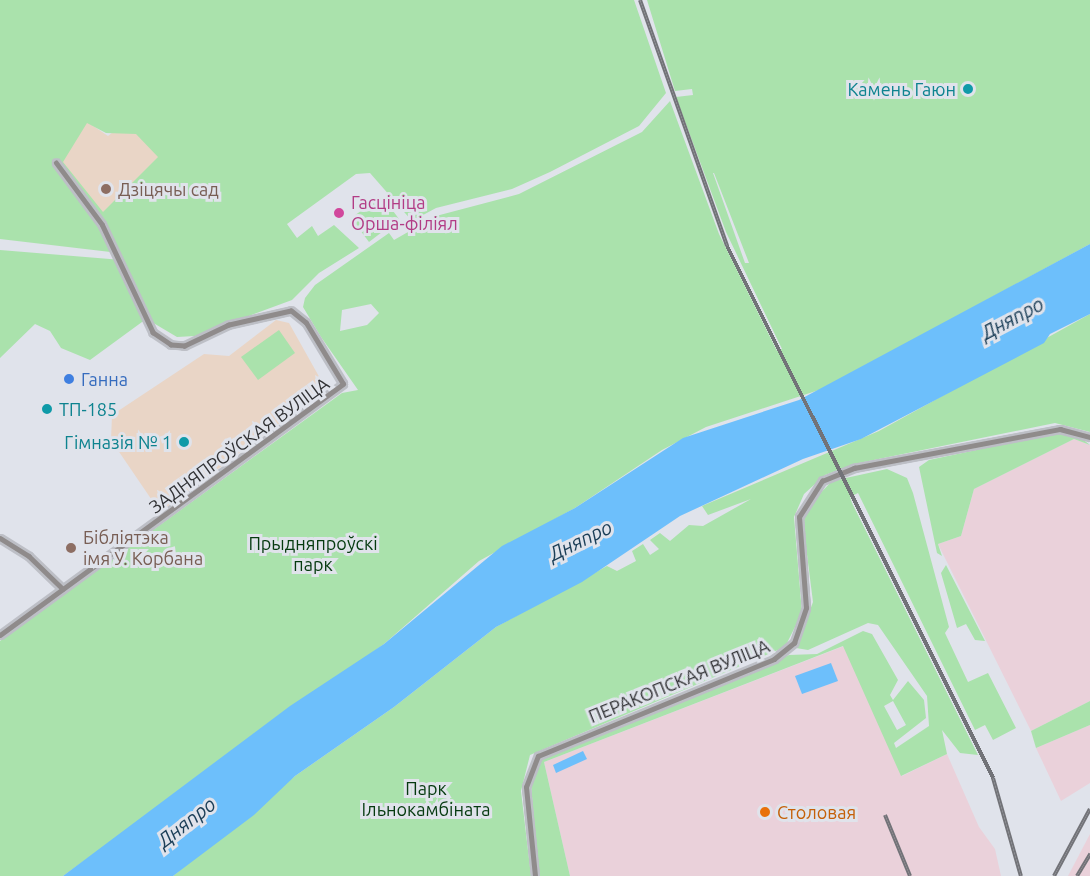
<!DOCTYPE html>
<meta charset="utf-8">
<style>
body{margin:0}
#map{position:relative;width:1090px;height:876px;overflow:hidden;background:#e0e3eb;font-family:Ubuntu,sans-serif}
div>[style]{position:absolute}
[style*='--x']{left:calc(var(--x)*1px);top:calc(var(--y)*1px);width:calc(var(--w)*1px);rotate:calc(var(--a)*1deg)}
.industrial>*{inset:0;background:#ead1da}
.education>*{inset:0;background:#e9d5c6}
.green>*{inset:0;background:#aae2ac}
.water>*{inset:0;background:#6dbffb}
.roads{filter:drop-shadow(2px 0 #bdbfc6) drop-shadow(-2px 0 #bdbfc6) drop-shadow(0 2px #bdbfc6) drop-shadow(0 -2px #bdbfc6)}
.street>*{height:4.5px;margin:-2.25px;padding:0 2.25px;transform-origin:2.25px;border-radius:2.25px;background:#8f8b8b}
.rail>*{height:4px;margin-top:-2px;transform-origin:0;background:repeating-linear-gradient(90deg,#e0e3eb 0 4.5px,#727378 0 9px);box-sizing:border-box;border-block:2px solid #727378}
.dots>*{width:16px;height:16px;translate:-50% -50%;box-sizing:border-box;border:3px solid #e0e3eb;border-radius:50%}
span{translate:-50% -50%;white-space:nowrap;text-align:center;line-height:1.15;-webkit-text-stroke:6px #e0e3eb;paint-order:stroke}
.culture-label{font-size:18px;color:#0d838f}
.right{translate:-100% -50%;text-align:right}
.left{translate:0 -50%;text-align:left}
.education-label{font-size:18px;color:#785e54}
.hotel-label{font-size:18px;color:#b23c85}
.shop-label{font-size:18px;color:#366cbe}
.street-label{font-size:18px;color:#303134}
.park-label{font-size:18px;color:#053a0f}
.food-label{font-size:18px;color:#c56008}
.water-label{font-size:20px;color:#1b3e57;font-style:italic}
</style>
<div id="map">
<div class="industrial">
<div style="clip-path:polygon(1074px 439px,1090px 445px,1090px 701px,1031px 731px,938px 544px,961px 536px,974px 489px)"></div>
<div style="clip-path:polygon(844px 646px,902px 776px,947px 754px,979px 827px,995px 849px,1001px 876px,570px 876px,544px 762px)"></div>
<div style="clip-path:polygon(1090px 725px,1090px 783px,1061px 801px,1036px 748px)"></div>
<div style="clip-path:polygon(1090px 834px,1090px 876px,1068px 876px)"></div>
</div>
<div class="education">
<div style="clip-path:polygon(129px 119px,163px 156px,103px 218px,61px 161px,86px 121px,108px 136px)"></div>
<div style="clip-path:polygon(276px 320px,289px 323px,326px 389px,160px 512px,111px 440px,112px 415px,204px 354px,229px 356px)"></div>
</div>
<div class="green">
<div style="clip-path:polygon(evenodd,0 0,634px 0,666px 93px,639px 126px,550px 172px,512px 189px,436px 208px,412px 221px,370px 173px,356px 174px,287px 224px,297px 238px,312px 226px,318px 236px,334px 225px,359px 248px,319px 273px,292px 300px,195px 336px,177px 337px,150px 321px,142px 322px,90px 360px,61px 348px,50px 331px,35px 324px,0 358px,0 250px,122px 260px,119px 253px,0 239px,0 0,87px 123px,106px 133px,136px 134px,158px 157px,103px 212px,63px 162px,87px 123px)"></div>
<div style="clip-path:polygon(evenodd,647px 0,1090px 0,1090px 244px,825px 388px,706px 427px,662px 450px,575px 508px,479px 561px,384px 644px,63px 876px,0 876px,0 641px,342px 393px,358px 390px,321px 337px,303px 307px,305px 298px,315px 285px,389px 233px,394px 240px,436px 216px,519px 194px,642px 132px,670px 101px,719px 234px,777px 351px,782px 349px,726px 232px,676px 97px,693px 95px,692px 89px,675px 91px,647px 0,713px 173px,714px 173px,749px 263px,745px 263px,713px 173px,647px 0,371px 304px,379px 313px,367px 325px,340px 331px,342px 310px,371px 304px)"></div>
<div style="clip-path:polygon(382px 196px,399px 219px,369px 242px,351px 218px)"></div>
<div style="clip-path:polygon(1090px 314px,1090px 432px,1055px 423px,854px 464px,825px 475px,804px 494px,794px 517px,802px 613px,785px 647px,530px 755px,521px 791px,531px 876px,173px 876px,295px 776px,394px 707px,496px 627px,607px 566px,617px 571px,636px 561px,632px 551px,643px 544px,650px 555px,659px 549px,650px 540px,660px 533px,670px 541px,689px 525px,703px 526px,751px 499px,708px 515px,702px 506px,879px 431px)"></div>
<div style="clip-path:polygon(279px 330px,295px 353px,258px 380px,241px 357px)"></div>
<div style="clip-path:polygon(1053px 434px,1076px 434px,1090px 445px,1074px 439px,974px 489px,961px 536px,938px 544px,942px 556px,937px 553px,919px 467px,929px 460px)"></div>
<div style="clip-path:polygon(evenodd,887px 469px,907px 478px,913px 493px,949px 627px,945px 633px,968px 682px,988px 673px,1016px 728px,993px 740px,985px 725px,975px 730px,858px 493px,850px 497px,852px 503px,978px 755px,960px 753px,942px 730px,947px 754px,901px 776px,843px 646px,544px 762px,570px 876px,539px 876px,531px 785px,541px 760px,789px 655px,817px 654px,863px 631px,872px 634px,898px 680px,890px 695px,893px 700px,908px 681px,924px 700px,926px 718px,894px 743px,896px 748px,929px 726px,927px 696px,878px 625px,868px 623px,808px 650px,796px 648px,813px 602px,803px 523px,809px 505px,832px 481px,887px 469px,893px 701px,906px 725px,897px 730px,884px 706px,893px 701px)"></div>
<div style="clip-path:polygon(946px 565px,985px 641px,975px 640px,966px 624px,957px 628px,941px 573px)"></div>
<div style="clip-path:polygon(1090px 701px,1090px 725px,1036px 748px,1031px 731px)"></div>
</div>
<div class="water">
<div style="clip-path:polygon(1090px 244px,1090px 314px,1050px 334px,1044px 343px,861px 439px,803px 459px,680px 516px,582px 582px,496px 627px,394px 707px,295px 776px,254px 815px,173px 876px,63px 876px,290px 706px,384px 644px,502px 546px,575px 508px,683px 438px,799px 400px)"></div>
<div style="clip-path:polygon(831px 663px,838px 681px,802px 694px,795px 676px)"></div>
<div style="clip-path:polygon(583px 751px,587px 759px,556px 773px,553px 765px)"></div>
</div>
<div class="roads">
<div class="street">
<div style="--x:0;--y:538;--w:34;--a:32"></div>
<div style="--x:29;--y:556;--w:47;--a:44.1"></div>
<div style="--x:0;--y:635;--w:425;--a:-36.2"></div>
<div style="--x:343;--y:384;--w:71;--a:-121.2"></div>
<div style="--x:306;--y:323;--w:19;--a:-141"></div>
<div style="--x:291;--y:311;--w:64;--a:167.3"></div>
<div style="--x:229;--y:325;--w:49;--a:154.5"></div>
<div style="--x:185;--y:346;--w:14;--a:-176"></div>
<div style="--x:171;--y:345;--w:22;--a:-146"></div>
<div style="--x:153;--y:333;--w:119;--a:-115.3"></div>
<div style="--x:102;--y:225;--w:77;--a:-126.6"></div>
<div style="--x:535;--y:876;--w:89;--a:-95.8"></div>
<div style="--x:526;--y:787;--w:33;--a:-69"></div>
<div style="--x:538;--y:756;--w:255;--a:-22.3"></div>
<div style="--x:774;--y:659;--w:26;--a:-39"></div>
<div style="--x:794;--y:643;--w:37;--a:-71"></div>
<div style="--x:806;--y:608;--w:91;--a:-94.4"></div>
<div style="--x:799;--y:517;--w:43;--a:-57.4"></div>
<div style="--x:822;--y:481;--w:35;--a:-22"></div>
<div style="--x:854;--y:468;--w:210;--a:-10.7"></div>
<div style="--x:1060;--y:429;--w:31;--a:15"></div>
</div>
</div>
<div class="rail">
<div style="--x:640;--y:0;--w:261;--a:70.5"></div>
<div style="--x:727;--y:246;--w:595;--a:63.43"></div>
<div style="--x:993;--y:778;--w:102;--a:74.1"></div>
<div style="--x:885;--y:815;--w:66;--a:67.7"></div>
<div style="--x:1054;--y:876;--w:76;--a:-61.8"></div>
<div style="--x:1077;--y:876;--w:26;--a:-59"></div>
</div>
<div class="dots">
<div style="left:968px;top:89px;background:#0f9aa8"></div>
<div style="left:106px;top:189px;background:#8d6e63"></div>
<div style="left:339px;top:213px;background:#d1479c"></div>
<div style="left:69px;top:379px;background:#3f7fe0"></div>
<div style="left:47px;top:409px;background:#0f9aa8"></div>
<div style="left:184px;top:442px;background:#0f9aa8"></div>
<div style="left:71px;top:548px;background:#8d6e63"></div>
<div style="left:765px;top:812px;background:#e8710a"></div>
</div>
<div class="culture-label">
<span class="right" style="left:956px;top:89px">Камень Гаюн</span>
<span class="left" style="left:59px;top:409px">ТП-185</span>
<span class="right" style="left:172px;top:442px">Гімназія № 1</span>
</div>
<div class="education-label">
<span class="left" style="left:118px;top:189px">Дзіцячы сад</span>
<span class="left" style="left:83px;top:548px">Бібліятэка<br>імя У. Корбана</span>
</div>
<div class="hotel-label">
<span class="left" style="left:351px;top:213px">Гасцініца<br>Орша-філіял</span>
</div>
<div class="shop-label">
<span class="left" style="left:81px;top:379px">Ганна</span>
</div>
<div class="street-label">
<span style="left:239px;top:445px;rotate:-36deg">ЗАДНЯПРОЎСКАЯ ВУЛІЦА</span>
<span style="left:679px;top:681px;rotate:-22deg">ПЕРАКОПСКАЯ ВУЛІЦА</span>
</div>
<div class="park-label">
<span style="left:313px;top:554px">Прыдняпроўскі<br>парк</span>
<span style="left:426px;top:799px">Парк<br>Ільнокамбіната</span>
</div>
<div class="food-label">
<span class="left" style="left:777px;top:812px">Столовая</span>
</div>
<div class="water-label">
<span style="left:1012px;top:318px;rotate:-28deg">Дняпро</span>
<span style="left:580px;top:540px;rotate:-26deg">Дняпро</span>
<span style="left:186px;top:822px;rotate:-38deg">Дняпро</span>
</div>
</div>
